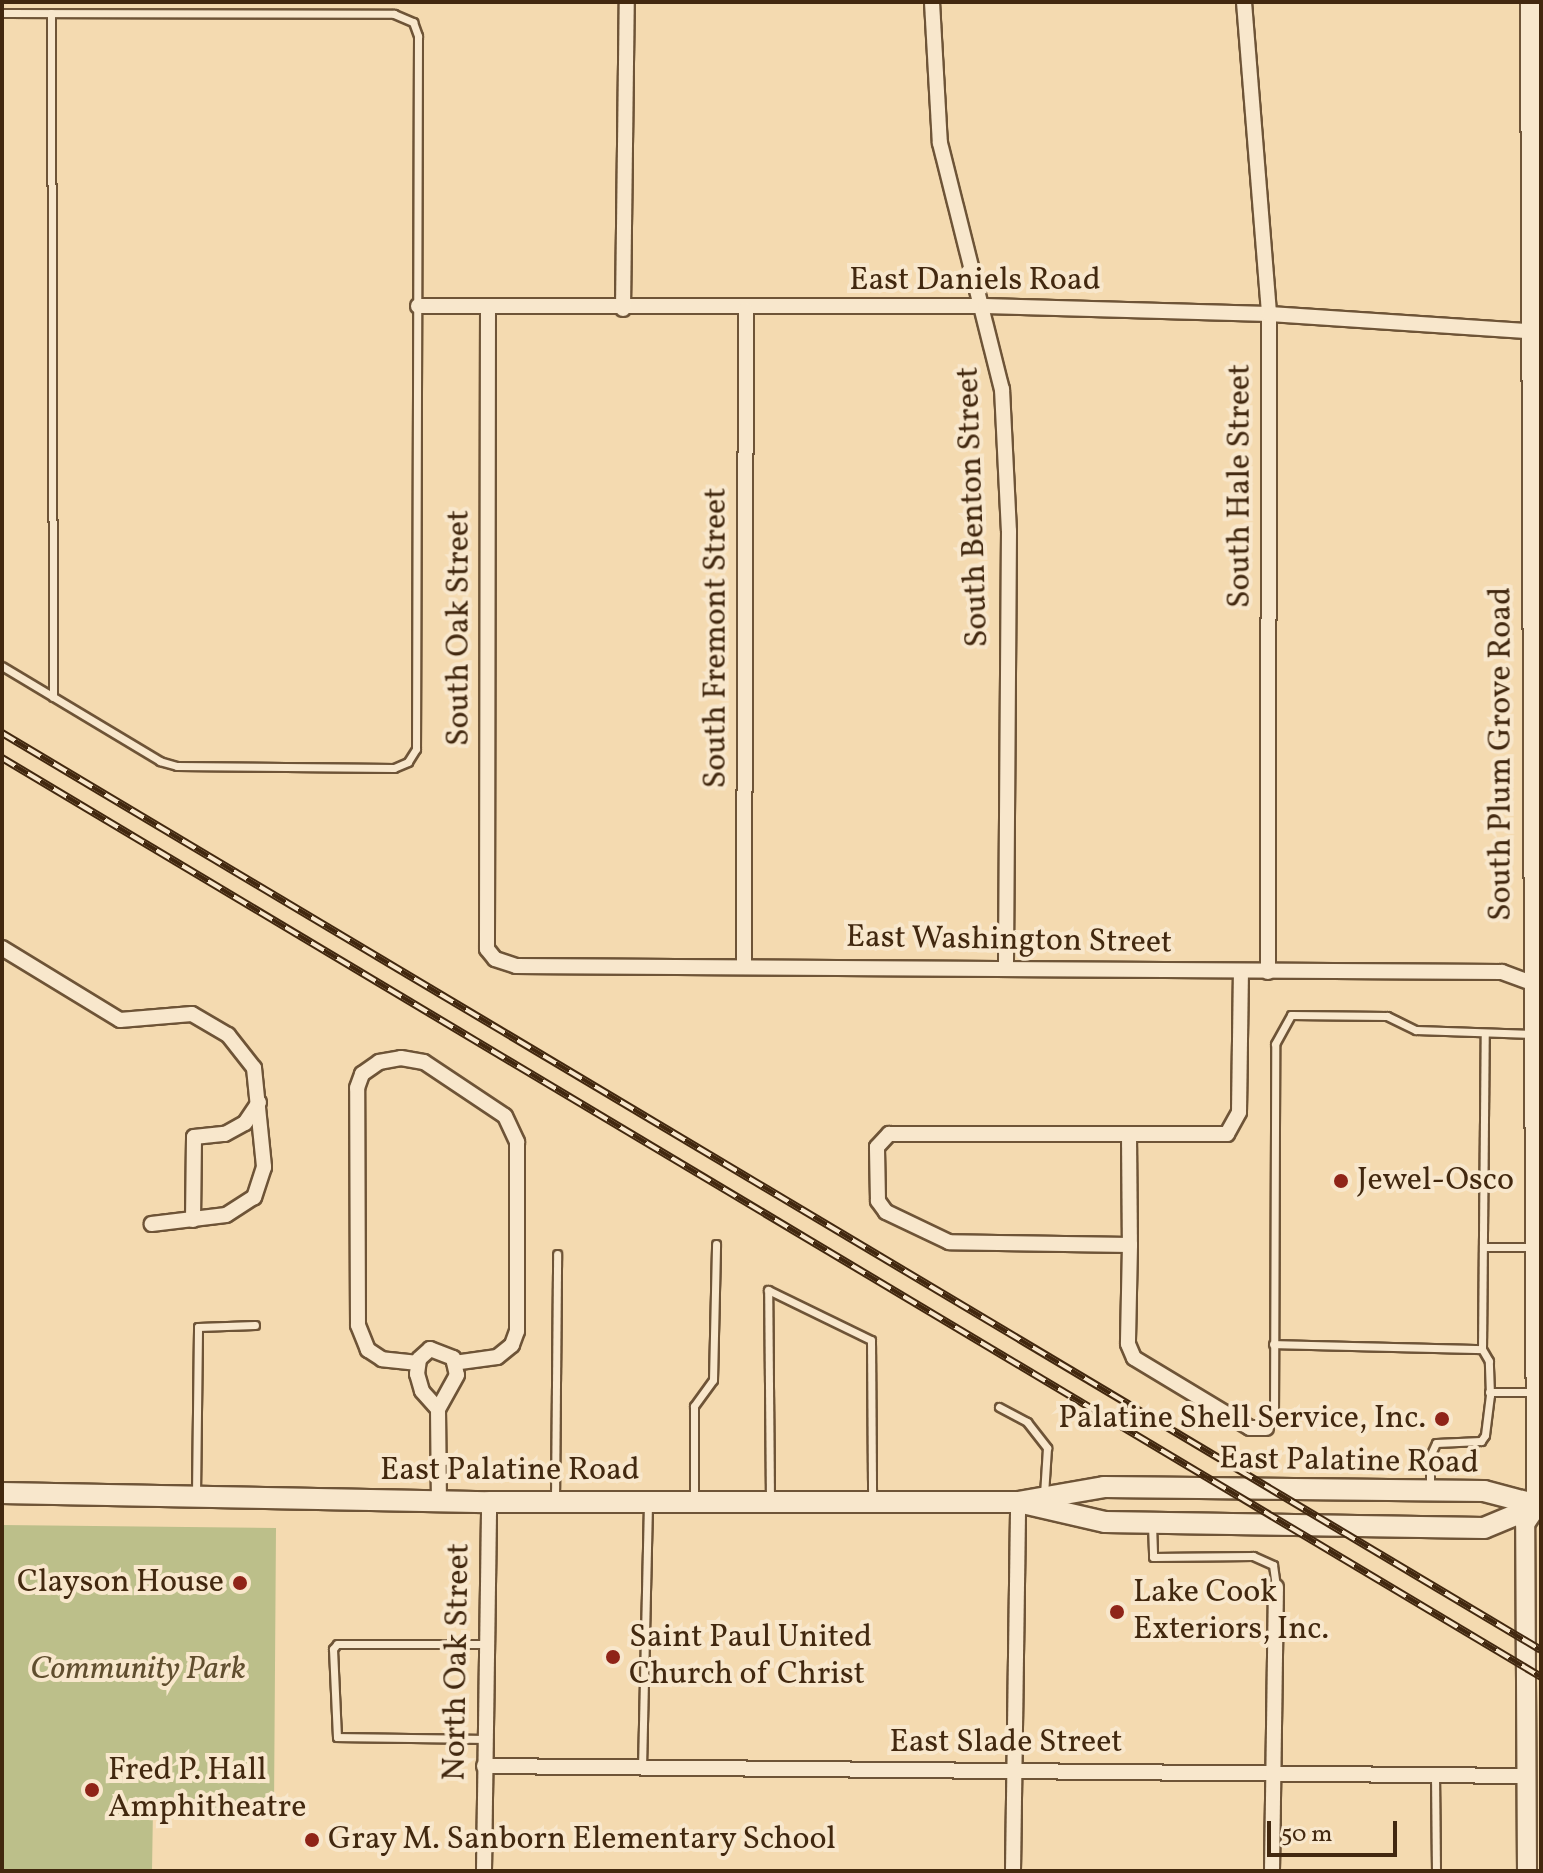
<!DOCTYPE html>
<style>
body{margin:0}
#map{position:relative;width:1543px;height:1873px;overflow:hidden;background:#f4dab0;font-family:Vollkorn,serif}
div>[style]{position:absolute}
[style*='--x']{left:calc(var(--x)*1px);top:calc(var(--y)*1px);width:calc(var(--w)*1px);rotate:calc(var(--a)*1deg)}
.green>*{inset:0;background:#bcbf8a}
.roads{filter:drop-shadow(2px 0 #6e5437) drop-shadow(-2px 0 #6e5437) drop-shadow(0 2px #6e5437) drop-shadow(0 -2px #6e5437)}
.service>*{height:7px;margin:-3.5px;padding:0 3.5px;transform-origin:3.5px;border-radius:3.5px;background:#f8e7cc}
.minor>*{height:14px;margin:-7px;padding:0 7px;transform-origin:7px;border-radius:7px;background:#f8e7cc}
.tertiary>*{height:18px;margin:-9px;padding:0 9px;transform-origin:9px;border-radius:9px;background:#f8e7cc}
.secondary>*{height:20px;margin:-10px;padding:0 10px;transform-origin:10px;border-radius:10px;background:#f8e7cc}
.rail>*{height:8px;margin-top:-4px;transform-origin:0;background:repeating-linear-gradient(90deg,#f8e7cc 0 15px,#42280f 0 30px);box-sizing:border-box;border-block:2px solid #42280f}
.dots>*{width:22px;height:22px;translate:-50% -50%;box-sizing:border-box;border:4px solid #f8e7cc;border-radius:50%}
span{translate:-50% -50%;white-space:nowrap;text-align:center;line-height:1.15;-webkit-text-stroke:8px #f8e7cc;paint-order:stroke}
.street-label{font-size:32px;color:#42280f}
.poi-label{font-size:32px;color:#42280f}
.left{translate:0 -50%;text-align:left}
.right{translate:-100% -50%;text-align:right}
.park-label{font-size:32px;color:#604e2e;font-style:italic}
.frame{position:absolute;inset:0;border:4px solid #42280f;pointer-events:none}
.scale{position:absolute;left:1267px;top:1821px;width:130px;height:36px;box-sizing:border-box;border:4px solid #42280f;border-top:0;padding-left:10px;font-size:24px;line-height:28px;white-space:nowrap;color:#42280f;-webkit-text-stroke:6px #f8e7cc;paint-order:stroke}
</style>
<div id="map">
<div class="green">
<div style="clip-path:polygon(2px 1525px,276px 1528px,274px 1808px,153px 1808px,152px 1871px,2px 1871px)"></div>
</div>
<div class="roads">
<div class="service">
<div style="--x:2;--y:13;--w:392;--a:0.1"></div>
<div style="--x:394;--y:14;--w:21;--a:23"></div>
<div style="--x:413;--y:22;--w:15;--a:70"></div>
<div style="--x:418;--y:36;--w:713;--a:90.16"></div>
<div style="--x:416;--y:749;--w:15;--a:122"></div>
<div style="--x:408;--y:762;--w:15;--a:157"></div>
<div style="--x:394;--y:768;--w:217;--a:-179.5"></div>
<div style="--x:177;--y:766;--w:18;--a:-164"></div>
<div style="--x:160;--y:761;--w:184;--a:-149"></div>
<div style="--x:51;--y:13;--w:684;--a:89.83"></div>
<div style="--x:1484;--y:1247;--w:49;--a:0"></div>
<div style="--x:1273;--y:1344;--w:209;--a:1.4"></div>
<div style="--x:1489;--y:1392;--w:44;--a:0"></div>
<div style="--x:999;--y:1407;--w:32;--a:28"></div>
<div style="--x:1027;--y:1422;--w:33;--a:52"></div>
<div style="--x:1047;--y:1448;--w:47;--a:93.7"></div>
<div style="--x:1266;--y:1428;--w:15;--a:-58"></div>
<div style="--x:1274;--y:1415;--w:371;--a:-89.8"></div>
<div style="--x:1275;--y:1044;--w:33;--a:-61"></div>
<div style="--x:1291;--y:1015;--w:96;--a:0.6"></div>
<div style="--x:1387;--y:1016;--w:32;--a:26"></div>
<div style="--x:1416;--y:1030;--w:117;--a:2"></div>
<div style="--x:1430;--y:1487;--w:31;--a:-90"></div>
<div style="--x:1430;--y:1456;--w:14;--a:-65"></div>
<div style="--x:1436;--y:1443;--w:45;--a:-2.5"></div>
<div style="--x:1481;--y:1441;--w:7;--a:-56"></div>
<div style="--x:1485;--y:1435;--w:40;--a:-82.9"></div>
<div style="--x:1490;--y:1395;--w:34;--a:-92"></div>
<div style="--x:1489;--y:1361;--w:14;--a:-120"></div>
<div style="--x:1482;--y:1349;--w:315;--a:-89.5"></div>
<div style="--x:196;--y:1494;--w:167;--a:-89.3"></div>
<div style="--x:198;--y:1327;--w:57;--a:-2"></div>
<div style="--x:555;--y:1500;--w:246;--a:-89.5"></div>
<div style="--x:694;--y:1500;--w:94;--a:-90"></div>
<div style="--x:694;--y:1406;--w:32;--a:-54"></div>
<div style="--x:713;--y:1380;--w:136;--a:-88.7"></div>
<div style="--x:770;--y:1500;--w:210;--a:-90.5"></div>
<div style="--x:768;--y:1290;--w:114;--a:25.9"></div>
<div style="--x:871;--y:1340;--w:159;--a:89.6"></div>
<div style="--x:1152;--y:1524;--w:33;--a:88"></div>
<div style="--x:1153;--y:1557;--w:100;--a:-0.6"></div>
<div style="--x:1253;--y:1556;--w:22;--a:24"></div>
<div style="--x:1273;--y:1565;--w:22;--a:82"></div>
<div style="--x:484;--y:1739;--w:147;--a:-179.2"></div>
<div style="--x:337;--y:1737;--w:88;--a:-92.6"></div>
<div style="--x:333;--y:1649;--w:6;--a:-51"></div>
<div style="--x:337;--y:1644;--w:149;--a:0"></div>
<div style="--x:642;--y:1768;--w:262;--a:-88.7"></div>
<div style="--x:1435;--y:1775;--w:96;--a:89.4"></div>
</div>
<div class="minor">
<div style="--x:932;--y:2;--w:141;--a:86.8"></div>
<div style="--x:940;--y:143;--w:254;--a:75.9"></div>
<div style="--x:1002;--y:389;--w:142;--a:87.2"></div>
<div style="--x:1009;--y:531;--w:438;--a:90.4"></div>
<div style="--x:1244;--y:2;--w:313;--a:85.4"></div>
<div style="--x:1269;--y:314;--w:658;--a:90.09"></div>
<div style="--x:418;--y:306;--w:567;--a:0"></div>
<div style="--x:985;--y:306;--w:284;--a:1.6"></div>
<div style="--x:1269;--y:314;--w:273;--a:3.8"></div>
<div style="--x:488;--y:307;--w:642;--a:90.09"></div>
<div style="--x:487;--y:949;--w:13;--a:51"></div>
<div style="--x:495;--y:959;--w:22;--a:18"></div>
<div style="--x:516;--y:966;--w:986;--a:0.35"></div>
<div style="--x:1502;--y:972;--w:40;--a:20.2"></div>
<div style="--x:623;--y:309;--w:307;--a:-89.3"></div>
<div style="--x:2;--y:948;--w:138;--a:31.4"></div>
<div style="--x:120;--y:1020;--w:72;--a:-4.8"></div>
<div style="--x:192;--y:1014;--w:42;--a:30.3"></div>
<div style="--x:228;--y:1035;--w:42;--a:51.8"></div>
<div style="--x:254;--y:1068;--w:100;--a:84.2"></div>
<div style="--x:264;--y:1167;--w:32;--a:108"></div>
<div style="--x:254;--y:1197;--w:33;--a:147"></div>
<div style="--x:226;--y:1215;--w:75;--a:173.1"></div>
<div style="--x:744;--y:967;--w:657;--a:-89.83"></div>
<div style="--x:1129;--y:1137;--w:108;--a:89.5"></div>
<div style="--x:1130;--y:1245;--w:181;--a:-179.1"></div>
<div style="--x:949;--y:1242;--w:70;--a:-154.5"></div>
<div style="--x:886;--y:1212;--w:14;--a:-126"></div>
<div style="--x:878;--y:1201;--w:54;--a:-91.1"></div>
<div style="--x:877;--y:1147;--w:18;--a:-47"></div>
<div style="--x:889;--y:1134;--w:338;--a:0"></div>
<div style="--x:1227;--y:1134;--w:25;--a:-61"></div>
<div style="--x:1239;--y:1112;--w:140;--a:-89.2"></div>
<div style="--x:193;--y:1220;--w:83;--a:-89.3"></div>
<div style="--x:194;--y:1137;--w:31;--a:-6"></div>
<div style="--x:225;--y:1134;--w:23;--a:-29"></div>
<div style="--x:245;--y:1123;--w:25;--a:-56"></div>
<div style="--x:1130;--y:1245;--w:99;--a:91.2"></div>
<div style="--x:1128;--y:1344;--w:15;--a:67"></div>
<div style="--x:1134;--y:1358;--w:135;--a:31.1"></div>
<div style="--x:1250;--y:1428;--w:16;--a:0"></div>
<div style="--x:418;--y:1363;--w:36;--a:-174"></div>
<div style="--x:382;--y:1359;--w:17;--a:-147"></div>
<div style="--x:368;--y:1350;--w:27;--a:-112"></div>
<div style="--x:358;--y:1325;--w:237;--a:-90.2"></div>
<div style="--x:357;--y:1088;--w:15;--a:-70"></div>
<div style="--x:362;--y:1074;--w:21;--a:-35"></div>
<div style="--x:379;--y:1062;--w:22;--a:-10"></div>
<div style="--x:401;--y:1058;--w:23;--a:10"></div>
<div style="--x:424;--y:1062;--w:97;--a:33.7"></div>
<div style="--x:505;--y:1116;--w:29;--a:65"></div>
<div style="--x:517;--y:1142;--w:189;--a:90"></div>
<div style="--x:517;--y:1331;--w:15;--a:110"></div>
<div style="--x:512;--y:1345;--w:19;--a:141"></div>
<div style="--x:497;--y:1357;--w:43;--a:172.1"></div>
<div style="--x:438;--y:1409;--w:24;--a:-132"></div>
<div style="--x:422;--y:1391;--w:18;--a:-106"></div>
<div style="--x:417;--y:1374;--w:15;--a:-82"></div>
<div style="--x:419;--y:1359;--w:15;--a:-42"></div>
<div style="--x:430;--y:1349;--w:25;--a:21"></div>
<div style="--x:453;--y:1358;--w:17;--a:77"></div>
<div style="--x:457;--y:1375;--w:39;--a:119"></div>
<div style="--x:438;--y:1409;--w:92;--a:89.4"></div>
<div style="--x:484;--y:1766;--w:1043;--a:0.55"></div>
<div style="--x:484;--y:1871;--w:369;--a:-89.2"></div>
<div style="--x:1013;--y:1871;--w:369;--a:-89.2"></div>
<div style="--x:1272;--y:1871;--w:284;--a:-89.2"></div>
</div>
<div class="tertiary">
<div style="--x:1527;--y:1871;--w:347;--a:-90.3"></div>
<div style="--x:1525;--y:1524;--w:22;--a:-56"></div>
</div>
<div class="secondary">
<div style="--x:1531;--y:2;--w:1504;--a:89.77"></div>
<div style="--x:2;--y:1493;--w:487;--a:1.1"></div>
<div style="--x:489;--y:1502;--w:529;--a:0"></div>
<div style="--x:1018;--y:1502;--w:87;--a:-9.9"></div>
<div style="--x:1104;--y:1487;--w:380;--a:0.6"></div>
<div style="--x:1484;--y:1491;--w:59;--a:14.7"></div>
<div style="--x:1027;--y:1504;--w:80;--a:13"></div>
<div style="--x:1105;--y:1522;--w:379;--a:0.9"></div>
<div style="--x:1484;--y:1528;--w:57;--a:-22.5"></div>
</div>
</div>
<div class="rail">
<div style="--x:2;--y:733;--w:1791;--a:30.79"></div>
<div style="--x:2;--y:758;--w:1793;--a:30.84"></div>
</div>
<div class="dots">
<div style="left:1341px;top:1181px;background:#8f2418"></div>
<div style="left:1442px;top:1419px;background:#8f2418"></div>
<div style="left:240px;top:1583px;background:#8f2418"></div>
<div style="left:1117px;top:1612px;background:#8f2418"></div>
<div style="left:613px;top:1657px;background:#8f2418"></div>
<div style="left:92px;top:1790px;background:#8f2418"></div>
<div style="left:312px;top:1840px;background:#8f2418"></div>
</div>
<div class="street-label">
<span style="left:975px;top:281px">East Daniels Road</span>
<span style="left:1241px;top:486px;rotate:-90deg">South Hale Street</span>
<span style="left:974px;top:507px;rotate:-92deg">South Benton Street</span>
<span style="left:460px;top:628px;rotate:-90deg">South Oak Street</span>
<span style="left:717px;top:638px;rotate:-90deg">South Fremont Street</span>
<span style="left:1502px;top:754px;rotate:-90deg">South Plum Grove Road</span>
<span style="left:1009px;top:941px;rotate:1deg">East Washington Street</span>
<span style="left:1349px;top:1462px;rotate:1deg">East Palatine Road</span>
<span style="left:510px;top:1471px">East Palatine Road</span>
<span style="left:458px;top:1662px;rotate:-89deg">North Oak Street</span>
<span style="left:1006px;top:1743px">East Slade Street</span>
</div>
<div class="poi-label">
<span class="left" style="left:1357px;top:1181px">Jewel-Osco</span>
<span class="right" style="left:1426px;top:1419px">Palatine Shell Service, Inc.</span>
<span class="right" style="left:224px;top:1583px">Clayson House</span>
<span class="left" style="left:1133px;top:1612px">Lake Cook<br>Exteriors, Inc.</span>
<span class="left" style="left:629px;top:1657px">Saint Paul United<br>Church of Christ</span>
<span class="left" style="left:108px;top:1790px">Fred P. Hall<br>Amphitheatre</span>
<span class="left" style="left:328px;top:1840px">Gray M. Sanborn Elementary School</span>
</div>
<div class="park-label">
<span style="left:138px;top:1670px">Community Park</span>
</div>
<div class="frame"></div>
<div class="scale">50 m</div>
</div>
